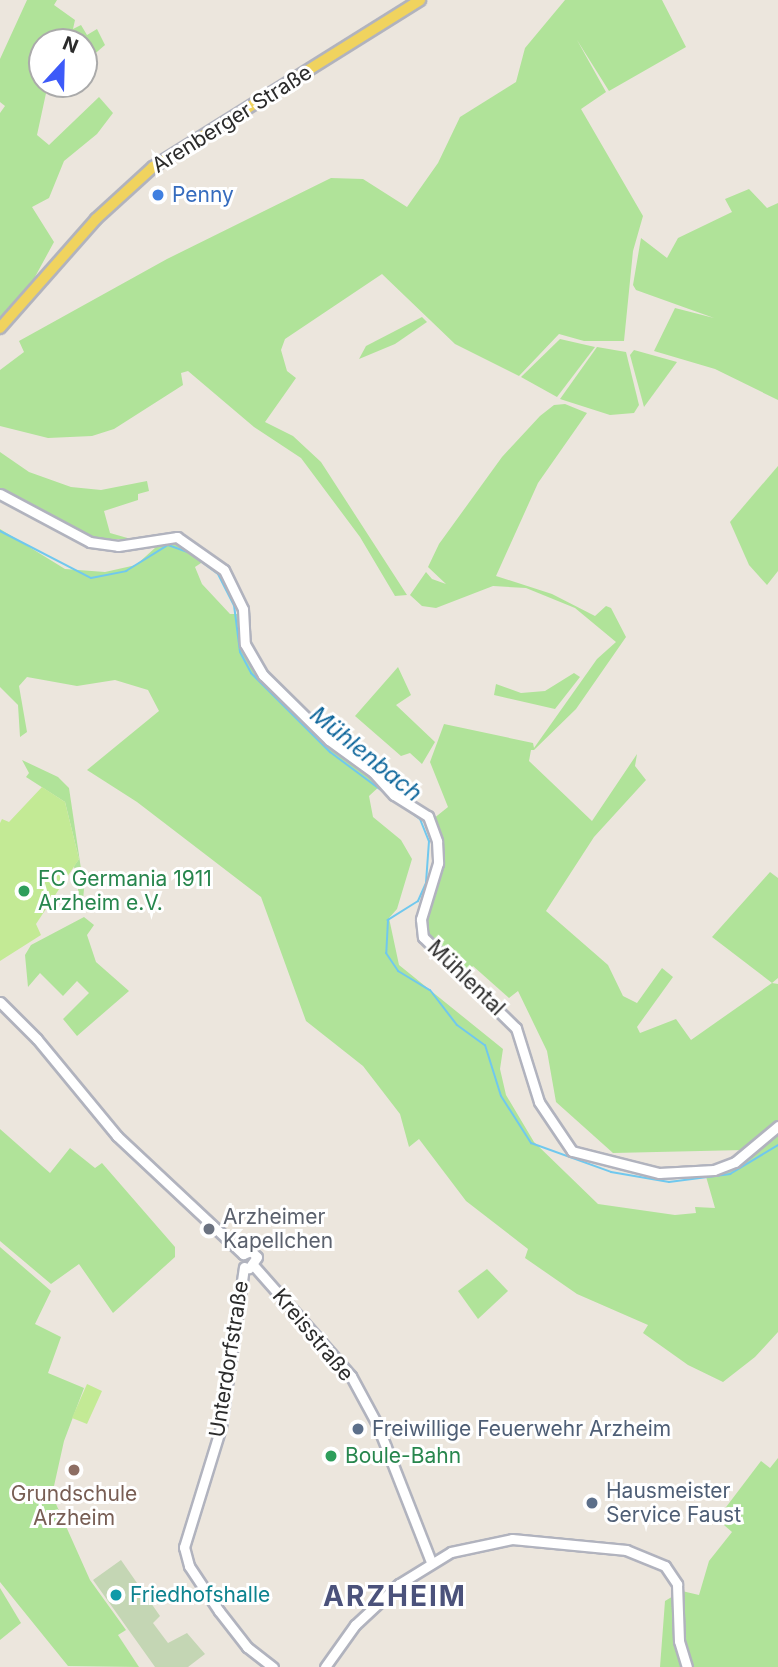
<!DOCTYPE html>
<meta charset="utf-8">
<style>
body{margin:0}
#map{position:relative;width:778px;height:1667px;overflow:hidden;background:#ece6dd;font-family:Inter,sans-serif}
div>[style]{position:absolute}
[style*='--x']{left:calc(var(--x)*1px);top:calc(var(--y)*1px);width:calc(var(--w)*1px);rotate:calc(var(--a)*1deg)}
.green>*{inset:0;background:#b0e399}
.cemetery>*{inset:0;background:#c4d6b4}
.pitch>*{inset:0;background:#c3ea95}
.stream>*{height:2px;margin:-1px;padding:0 1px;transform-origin:1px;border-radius:1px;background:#70c8ee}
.roads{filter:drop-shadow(2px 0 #b1b3be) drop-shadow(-2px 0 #b1b3be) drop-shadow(0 2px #b1b3be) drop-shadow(0 -2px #b1b3be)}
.minor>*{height:9px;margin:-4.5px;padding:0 4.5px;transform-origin:4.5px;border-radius:4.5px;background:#fff}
.major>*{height:10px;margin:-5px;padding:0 5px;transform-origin:5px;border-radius:5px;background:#f0d35e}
.dots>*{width:19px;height:19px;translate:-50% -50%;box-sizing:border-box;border:4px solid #fff;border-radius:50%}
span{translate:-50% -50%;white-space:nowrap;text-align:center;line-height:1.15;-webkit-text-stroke:6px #fff;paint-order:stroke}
.street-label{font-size:21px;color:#2b2b2b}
.shop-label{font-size:21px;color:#366cbe}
.left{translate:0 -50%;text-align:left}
.leisure-label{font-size:21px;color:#27864d}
.worship-label{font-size:21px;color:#5b616d}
.service-label{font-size:21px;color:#4e5e75}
.education-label{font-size:21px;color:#785e54}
.culture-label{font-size:21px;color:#0d838f}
.water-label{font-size:23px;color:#0e669b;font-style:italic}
.district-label{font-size:28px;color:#4b527b;font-weight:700;letter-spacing:2px}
.north{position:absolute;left:28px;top:28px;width:70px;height:70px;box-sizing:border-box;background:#fff;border:2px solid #aaa;border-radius:50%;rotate:22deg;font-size:19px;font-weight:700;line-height:28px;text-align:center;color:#2b2b2b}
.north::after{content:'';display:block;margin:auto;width:24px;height:32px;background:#3d5af9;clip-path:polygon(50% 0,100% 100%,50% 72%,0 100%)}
</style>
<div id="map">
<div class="green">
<div style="clip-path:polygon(27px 0,57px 0,54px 5px,75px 20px,73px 29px,81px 25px,87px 35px,97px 29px,105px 45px,84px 63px,84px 42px,42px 42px,42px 84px,48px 84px,37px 135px,49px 145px,99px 97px,113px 113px,97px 134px,64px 161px,49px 198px,32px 207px,54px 242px,30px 286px,0 317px,0 113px,5px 106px,0 102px,0 59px)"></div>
<div style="clip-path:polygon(565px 0,662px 0,686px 47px,609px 91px,577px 40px,606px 92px,581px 109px,643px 216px,633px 251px,624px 341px,584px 341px,559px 334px,519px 376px,455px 344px,382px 274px,285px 339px,281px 350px,287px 371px,296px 378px,265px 422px,293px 436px,321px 462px,407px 595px,395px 596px,360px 537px,301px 458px,254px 427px,188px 371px,181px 373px,183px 385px,114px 429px,92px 436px,48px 438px,0 426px,0 370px,24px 352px,19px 341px,167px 259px,331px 178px,363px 179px,407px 207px,438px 163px,460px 117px,516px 82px,525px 48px)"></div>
<div style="clip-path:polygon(749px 189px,767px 208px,778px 203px,778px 400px,715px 369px,654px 351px,675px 308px,714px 318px,636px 290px,633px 285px,641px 238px,667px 258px,678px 238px,732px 212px,725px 199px)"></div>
<div style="clip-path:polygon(422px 317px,427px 322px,395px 344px,359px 359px,366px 346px)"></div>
<div style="clip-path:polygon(560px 339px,595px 347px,557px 397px,521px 377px)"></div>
<div style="clip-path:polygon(597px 347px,626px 352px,639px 405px,634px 413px,610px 415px,560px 399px)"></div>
<div style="clip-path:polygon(634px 350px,677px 362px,644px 407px,630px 355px)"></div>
<div style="clip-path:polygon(565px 404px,587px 413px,538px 483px,496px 576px,552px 594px,595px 616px,606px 606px,611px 608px,626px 637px,576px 709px,534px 750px,531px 750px,529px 761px,592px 821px,637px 754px,635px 766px,646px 780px,594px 837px,546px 911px,608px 965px,623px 996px,637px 1003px,662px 968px,673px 977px,637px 1027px,640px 1033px,676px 1019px,691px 1040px,772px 983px,712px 937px,770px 872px,778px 878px,778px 978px,772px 983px,778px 984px,778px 1122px,744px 1150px,613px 1153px,556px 1102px,547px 1051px,518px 991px,509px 998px,473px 966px,467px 973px,441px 954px,425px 935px,424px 922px,436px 880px,433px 819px,448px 807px,430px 762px,444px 724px,533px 743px,534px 748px,597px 659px,616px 642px,575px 608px,526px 588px,493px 586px,436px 608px,422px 606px,410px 595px,426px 572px,432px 579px,446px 584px,428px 567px,439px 544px,502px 457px,540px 416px,554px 405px)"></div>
<div style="clip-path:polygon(0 452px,29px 472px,71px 487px,101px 490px,147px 481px,149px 491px,138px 494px,138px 500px,104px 511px,110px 533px,131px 539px,90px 539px,0 491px)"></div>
<div style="clip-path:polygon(778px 466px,778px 571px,767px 585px,749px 565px,730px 522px)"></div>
<div style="clip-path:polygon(0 529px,65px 569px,105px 572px,136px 565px,165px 539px,178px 540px,207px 559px,195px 567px,202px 584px,230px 614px,242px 614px,243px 645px,257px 672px,382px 784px,369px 796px,373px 817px,401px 840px,412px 859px,397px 909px,389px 918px,399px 965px,503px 1049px,500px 1069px,506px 1095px,534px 1142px,598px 1204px,675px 1215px,696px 1213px,695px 1207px,715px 1208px,705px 1173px,720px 1171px,778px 1130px,778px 1332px,755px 1357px,723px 1382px,688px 1365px,643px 1333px,648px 1325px,577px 1294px,525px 1258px,528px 1249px,466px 1201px,419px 1139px,409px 1147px,400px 1114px,363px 1066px,306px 1021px,261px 897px,137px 802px,87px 770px,159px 711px,148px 690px,115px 680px,77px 686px,27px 677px,19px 686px,27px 732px,20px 737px,18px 705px,0 687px)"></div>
<div style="clip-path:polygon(398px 667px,411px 695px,396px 705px,435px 742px,422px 764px,410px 753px,401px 756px,355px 716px)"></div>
<div style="clip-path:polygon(574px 673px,580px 677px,555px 709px,494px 695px,496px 684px,521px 693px,545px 691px)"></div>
<div style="clip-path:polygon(22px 760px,58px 777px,69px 788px,84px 889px,82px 912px,74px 866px,79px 859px,65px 802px,26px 777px,29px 773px)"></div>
<div style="clip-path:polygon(84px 917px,94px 925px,87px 935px,96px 962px,129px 991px,77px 1036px,63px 1019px,89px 993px,77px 981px,63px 996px,40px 973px,28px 987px,25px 955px,31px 945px)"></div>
<div style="clip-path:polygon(0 1129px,50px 1173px,70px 1148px,95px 1168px,102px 1163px,175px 1247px,175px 1257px,113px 1313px,79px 1264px,51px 1284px,0 1241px)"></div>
<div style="clip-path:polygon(0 1247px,51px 1291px,35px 1324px,61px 1337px,48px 1373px,84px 1388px,64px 1441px,52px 1495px,90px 1580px,126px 1630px,118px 1635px,139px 1667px,68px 1666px,0 1582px)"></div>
<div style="clip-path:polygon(487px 1269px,508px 1291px,478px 1319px,458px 1291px)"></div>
<div style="clip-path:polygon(778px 1458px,778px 1667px,691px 1667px,684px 1642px,682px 1591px,699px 1595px,709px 1561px,732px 1532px,717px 1519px,761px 1461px,770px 1468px)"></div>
<div style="clip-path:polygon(0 1588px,21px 1623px,0 1640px)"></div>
<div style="clip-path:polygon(675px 1595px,675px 1638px,683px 1667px,660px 1667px,665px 1601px)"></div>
</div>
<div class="cemetery">
<div style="clip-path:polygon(121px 1560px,160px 1616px,153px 1623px,168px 1643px,187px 1633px,205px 1654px,188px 1667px,155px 1667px,93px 1580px)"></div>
</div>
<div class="pitch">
<div style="clip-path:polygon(42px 787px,65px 802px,79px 859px,36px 924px,41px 935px,0 961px,0 823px,2px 819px,9px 822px)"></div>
<div style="clip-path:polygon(87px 1384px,102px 1391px,87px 1424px,72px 1418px)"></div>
</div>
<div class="stream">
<div style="--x:0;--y:531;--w:102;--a:27.3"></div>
<div style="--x:91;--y:578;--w:36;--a:-11"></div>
<div style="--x:126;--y:571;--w:49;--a:-31.8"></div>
<div style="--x:168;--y:545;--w:23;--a:20"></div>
<div style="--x:190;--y:553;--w:35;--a:37"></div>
<div style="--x:218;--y:574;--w:35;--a:63"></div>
<div style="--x:234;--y:605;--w:47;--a:82.7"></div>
<div style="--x:240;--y:652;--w:24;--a:62"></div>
<div style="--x:251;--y:673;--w:112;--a:45"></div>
<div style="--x:330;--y:752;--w:112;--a:36.7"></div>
<div style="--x:420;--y:819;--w:24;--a:68"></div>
<div style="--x:429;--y:841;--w:42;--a:94.1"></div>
<div style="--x:426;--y:883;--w:20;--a:114"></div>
<div style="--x:418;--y:901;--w:36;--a:148"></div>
<div style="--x:388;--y:920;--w:33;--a:93"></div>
<div style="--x:386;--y:953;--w:22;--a:56"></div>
<div style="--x:398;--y:971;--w:37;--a:31"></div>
<div style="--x:430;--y:990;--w:44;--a:52.4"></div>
<div style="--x:457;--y:1025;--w:34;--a:36"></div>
<div style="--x:485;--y:1045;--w:53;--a:72.6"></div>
<div style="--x:501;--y:1096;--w:56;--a:57.4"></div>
<div style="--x:531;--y:1143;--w:85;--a:19.9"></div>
<div style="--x:611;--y:1172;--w:59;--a:9.8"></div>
<div style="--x:669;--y:1182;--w:62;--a:-7.5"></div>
<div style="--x:730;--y:1174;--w:56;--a:-31.1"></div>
</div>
<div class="roads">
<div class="minor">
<div style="--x:0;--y:494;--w:102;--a:28.1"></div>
<div style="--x:90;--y:542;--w:28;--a:8"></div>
<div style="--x:118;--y:546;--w:60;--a:-8.7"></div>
<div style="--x:177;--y:537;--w:57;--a:35.1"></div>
<div style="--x:224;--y:570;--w:43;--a:64"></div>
<div style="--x:243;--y:609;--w:35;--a:87"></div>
<div style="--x:245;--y:644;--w:36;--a:60"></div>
<div style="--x:263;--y:675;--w:93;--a:44.6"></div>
<div style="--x:329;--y:740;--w:54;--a:36"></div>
<div style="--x:373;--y:772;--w:31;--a:48"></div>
<div style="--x:394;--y:795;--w:40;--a:32"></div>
<div style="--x:428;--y:816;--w:27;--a:70"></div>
<div style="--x:437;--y:841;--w:22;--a:87"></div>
<div style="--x:438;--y:863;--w:59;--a:106.9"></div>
<div style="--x:421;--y:919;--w:18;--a:84"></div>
<div style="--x:423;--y:937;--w:130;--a:44.4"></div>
<div style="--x:516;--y:1028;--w:77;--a:72.7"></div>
<div style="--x:539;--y:1102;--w:59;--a:56"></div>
<div style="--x:572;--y:1151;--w:90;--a:14.2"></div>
<div style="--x:659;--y:1173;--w:55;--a:-3.1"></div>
<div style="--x:714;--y:1170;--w:22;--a:-21"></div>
<div style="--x:735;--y:1162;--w:56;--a:-39.9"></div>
<div style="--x:0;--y:1002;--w:52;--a:45"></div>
<div style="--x:37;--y:1039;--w:126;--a:50.5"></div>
<div style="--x:117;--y:1136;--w:173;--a:43.1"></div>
<div style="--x:243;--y:1254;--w:9;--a:-21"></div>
<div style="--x:251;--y:1251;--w:8;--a:45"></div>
<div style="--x:257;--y:1257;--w:14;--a:126"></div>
<div style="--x:254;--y:1266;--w:147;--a:48.6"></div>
<div style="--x:351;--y:1376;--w:55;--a:61.6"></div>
<div style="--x:377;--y:1424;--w:148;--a:68.6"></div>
<div style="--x:244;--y:1267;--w:162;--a:98.2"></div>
<div style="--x:221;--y:1427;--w:126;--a:107.1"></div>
<div style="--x:184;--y:1547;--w:20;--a:75"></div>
<div style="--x:189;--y:1566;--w:54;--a:56.3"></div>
<div style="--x:219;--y:1611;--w:46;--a:52.1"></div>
<div style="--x:247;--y:1647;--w:33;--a:38"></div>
<div style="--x:325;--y:1667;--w:52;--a:-54.5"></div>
<div style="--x:355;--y:1625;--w:60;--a:-43"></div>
<div style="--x:399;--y:1584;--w:61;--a:-31.6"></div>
<div style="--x:451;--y:1552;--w:62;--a:-12"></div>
<div style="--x:512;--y:1539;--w:115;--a:5.5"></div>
<div style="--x:626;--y:1550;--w:42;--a:22.3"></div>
<div style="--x:665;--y:1566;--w:22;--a:56"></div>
<div style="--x:677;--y:1584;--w:57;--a:88"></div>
<div style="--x:679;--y:1641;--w:27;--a:73"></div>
</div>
<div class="major">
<div style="--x:0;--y:328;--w:145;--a:-48.6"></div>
<div style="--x:96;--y:219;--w:77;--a:-42.4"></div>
<div style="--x:153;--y:167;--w:315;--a:-32"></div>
</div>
</div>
<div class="dots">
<div style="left:158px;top:195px;background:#3f7fe0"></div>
<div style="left:24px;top:891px;background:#2e9e5b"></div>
<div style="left:209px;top:1229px;background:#6b7280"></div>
<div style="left:358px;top:1429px;background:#5c6f8a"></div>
<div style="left:331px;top:1456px;background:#2e9e5b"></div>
<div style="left:74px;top:1470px;background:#8d6e63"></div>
<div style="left:592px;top:1503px;background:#5c6f8a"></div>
<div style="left:116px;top:1595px;background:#0f9aa8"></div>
</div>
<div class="street-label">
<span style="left:232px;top:119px;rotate:-32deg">Arenberger Straße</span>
<span style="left:466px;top:978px;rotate:44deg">Mühlental</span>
<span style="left:313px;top:1335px;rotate:50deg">Kreisstraße</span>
<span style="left:229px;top:1359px;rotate:-81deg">Unterdorfstraße</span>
</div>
<div class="shop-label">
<span class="left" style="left:172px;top:195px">Penny</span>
</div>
<div class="leisure-label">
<span class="left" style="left:38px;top:891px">FC Germania 1911<br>Arzheim e.V.</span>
<span class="left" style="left:345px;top:1456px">Boule-Bahn</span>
</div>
<div class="worship-label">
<span class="left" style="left:223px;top:1229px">Arzheimer<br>Kapellchen</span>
</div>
<div class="service-label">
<span class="left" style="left:372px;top:1429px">Freiwillige Feuerwehr Arzheim</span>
<span class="left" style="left:606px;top:1503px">Hausmeister<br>Service Faust</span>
</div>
<div class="education-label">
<span style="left:74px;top:1506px">Grundschule<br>Arzheim</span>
</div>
<div class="culture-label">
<span class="left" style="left:130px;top:1595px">Friedhofshalle</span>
</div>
<div class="water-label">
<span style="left:366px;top:754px;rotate:39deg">Mühlenbach</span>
</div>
<div class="district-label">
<span style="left:395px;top:1596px">ARZHEIM</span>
</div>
<div class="north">N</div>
</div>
